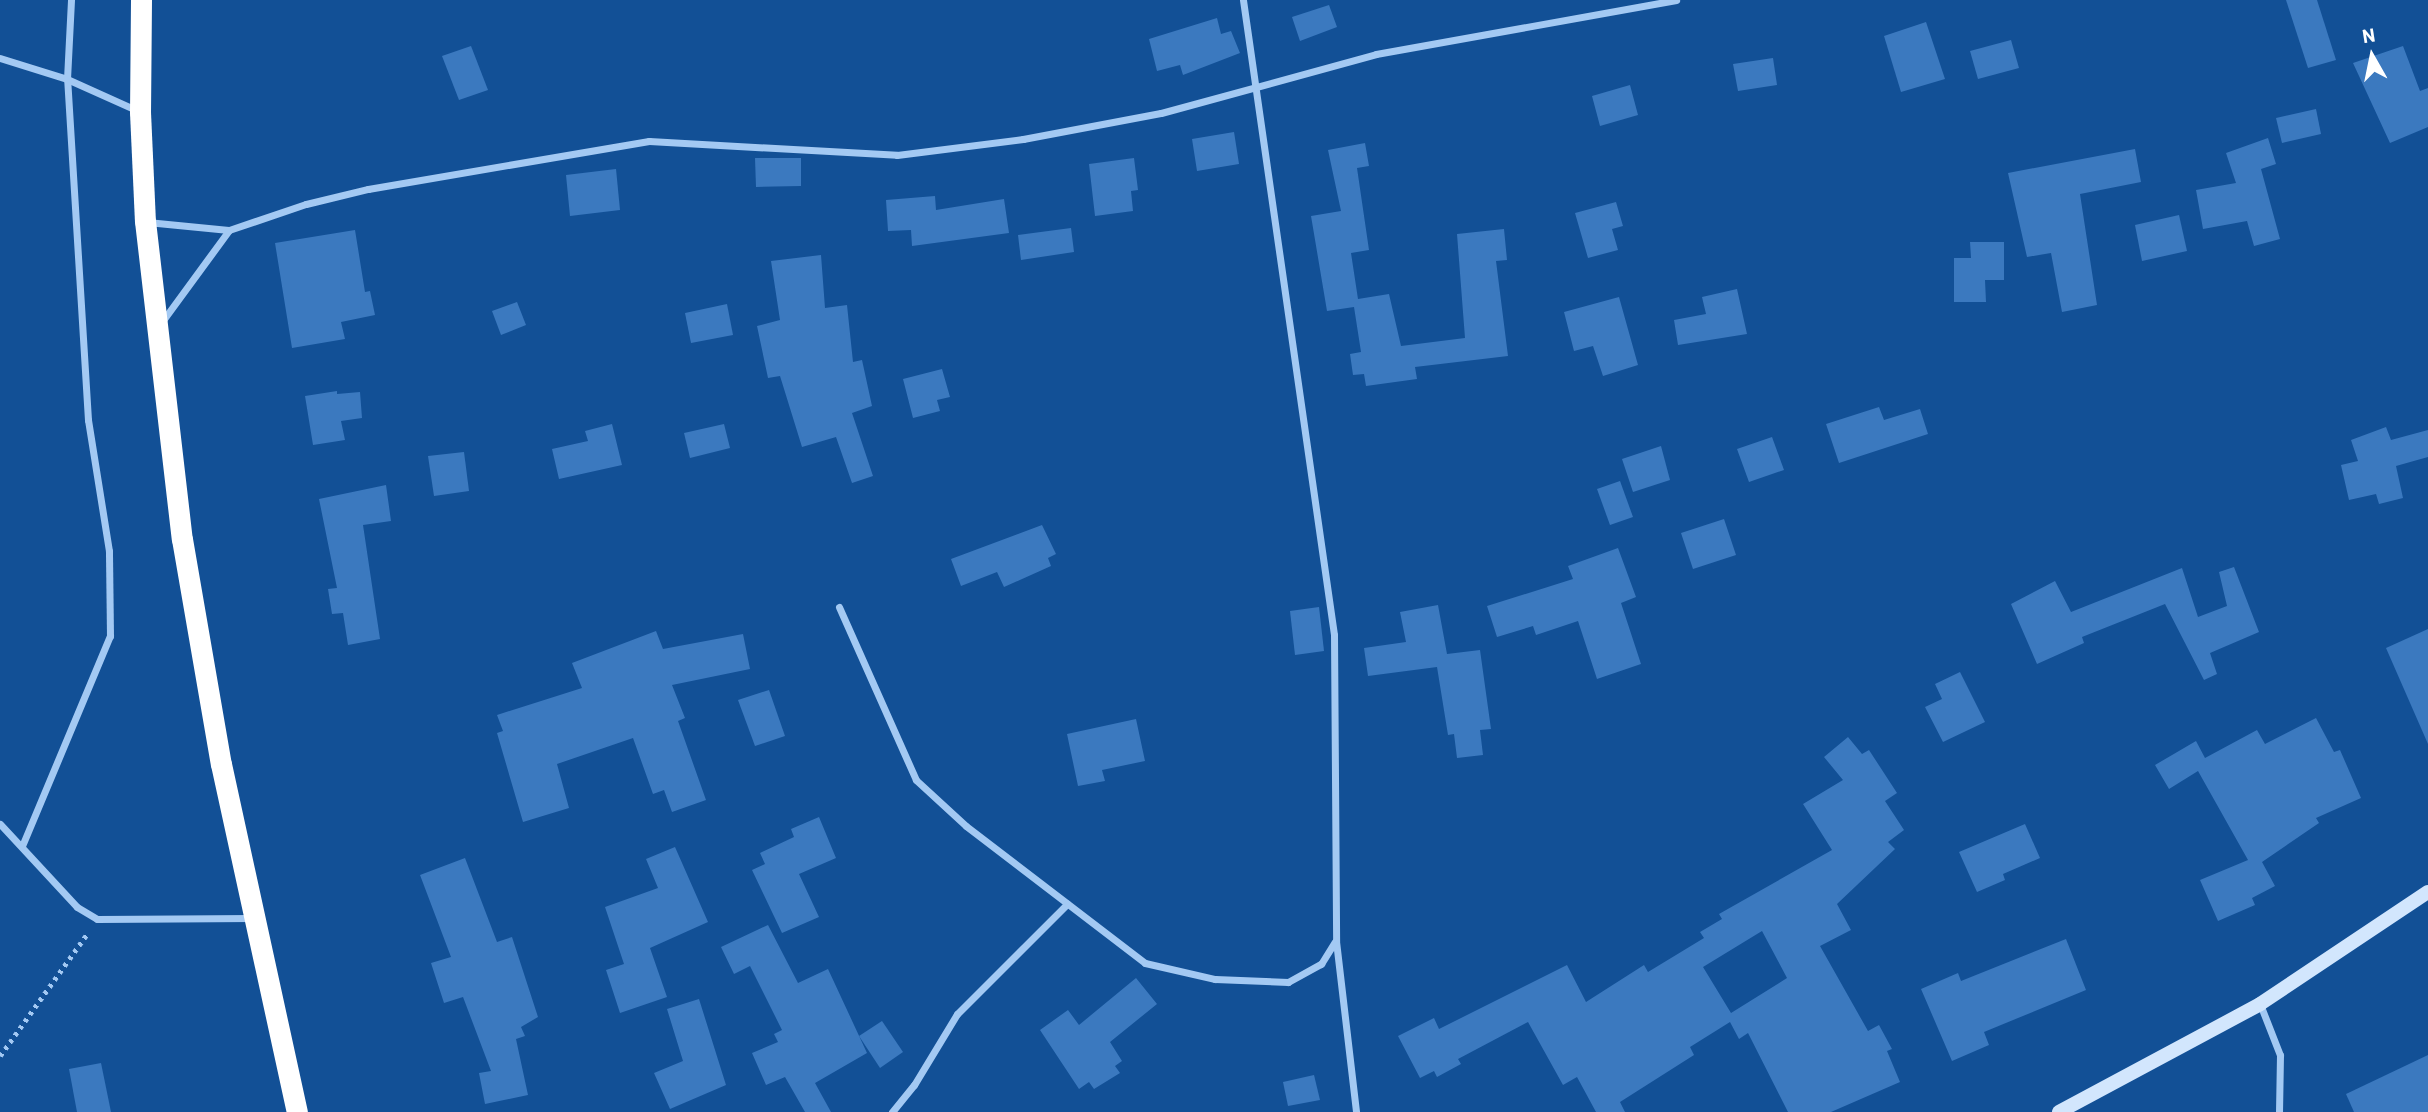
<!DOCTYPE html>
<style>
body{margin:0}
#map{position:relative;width:2428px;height:1112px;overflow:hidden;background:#125096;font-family:Barlow,sans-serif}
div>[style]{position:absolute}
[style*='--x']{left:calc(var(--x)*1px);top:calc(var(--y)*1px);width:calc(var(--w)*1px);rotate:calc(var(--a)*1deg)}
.building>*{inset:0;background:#3b79bf}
.path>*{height:4.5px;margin-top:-2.25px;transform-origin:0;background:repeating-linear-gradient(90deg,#a3c9f3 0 3.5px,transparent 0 8.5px)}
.street>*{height:7px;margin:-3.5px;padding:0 3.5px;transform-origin:3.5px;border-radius:3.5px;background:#a3c9f3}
.secondary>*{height:14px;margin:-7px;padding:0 7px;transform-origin:7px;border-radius:7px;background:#d2e6fd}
.highway>*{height:21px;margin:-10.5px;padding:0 10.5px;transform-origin:10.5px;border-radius:10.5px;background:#fff}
span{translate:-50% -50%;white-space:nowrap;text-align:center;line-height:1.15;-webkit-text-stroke:5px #125096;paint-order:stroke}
.north{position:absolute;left:2337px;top:21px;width:70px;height:70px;-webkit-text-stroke:5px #125096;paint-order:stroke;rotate:351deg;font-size:19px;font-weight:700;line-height:28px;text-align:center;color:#fff}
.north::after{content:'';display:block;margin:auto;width:24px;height:32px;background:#fff;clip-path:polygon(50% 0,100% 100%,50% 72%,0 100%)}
</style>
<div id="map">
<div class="building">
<div style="clip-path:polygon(2286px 0,2317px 0,2336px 60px,2308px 68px)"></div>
<div style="clip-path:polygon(1329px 5px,1337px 27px,1300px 41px,1292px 17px)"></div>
<div style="clip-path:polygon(1217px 18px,1221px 34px,1231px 31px,1240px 53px,1183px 75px,1180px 65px,1157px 71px,1149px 39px)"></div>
<div style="clip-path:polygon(1926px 22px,1945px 79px,1901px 92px,1884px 36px)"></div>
<div style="clip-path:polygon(2011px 40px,2019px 68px,1978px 79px,1970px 51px)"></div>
<div style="clip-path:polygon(471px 46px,488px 90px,459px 100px,442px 56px)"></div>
<div style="clip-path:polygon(2403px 46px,2420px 91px,2428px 88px,2428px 127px,2390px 143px,2353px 63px)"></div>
<div style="clip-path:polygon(1773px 58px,1777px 85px,1738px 91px,1733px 64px)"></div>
<div style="clip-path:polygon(1630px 85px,1638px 115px,1600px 126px,1592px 96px)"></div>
<div style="clip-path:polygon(2316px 109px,2321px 134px,2282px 143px,2276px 118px)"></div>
<div style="clip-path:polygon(1234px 132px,1239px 164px,1197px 171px,1192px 139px)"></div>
<div style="clip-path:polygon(2268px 138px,2276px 164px,2261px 169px,2280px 239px,2254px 246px,2247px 221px,2203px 229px,2196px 190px,2236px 183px,2226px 153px)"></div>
<div style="clip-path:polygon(1365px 143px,1369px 166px,1357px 168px,1369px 250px,1351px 253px,1358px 299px,1389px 294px,1401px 346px,1465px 338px,1457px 234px,1504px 229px,1507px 260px,1496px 261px,1508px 356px,1415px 367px,1417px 379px,1366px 386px,1364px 374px,1353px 375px,1350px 354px,1361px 352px,1354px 307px,1327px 311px,1311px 216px,1341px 211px,1328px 150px)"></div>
<div style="clip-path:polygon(2135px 149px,2141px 182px,2080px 194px,2097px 305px,2062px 312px,2051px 253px,2027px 257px,2008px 173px)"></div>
<div style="clip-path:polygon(755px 158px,801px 158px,801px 186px,756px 187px)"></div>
<div style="clip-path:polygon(1134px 158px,1138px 190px,1131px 191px,1133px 211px,1095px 216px,1089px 164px)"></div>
<div style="clip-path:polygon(616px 169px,620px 210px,570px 216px,566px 175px)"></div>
<div style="clip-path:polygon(935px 196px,936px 210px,1004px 199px,1009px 233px,912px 246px,911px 230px,888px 231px,886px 200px)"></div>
<div style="clip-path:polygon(1616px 202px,1623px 226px,1612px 229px,1618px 250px,1588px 258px,1575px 213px)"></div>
<div style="clip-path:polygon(2179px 215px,2187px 251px,2142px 261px,2135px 225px)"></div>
<div style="clip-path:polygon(1071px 228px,1074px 252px,1021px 260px,1018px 235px)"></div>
<div style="clip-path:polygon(355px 230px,365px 292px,370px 291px,375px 315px,341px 322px,345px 339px,292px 348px,275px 243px)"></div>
<div style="clip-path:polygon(1970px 242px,2004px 242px,2004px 280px,1985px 280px,1986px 302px,1954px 302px,1954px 258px,1971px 258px)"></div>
<div style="clip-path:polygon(821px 255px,825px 308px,847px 305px,853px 362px,862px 360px,872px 406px,852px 413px,873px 476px,852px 483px,836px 437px,802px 447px,780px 376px,768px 378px,757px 326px,780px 320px,771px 261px)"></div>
<div style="clip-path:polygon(1737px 289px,1747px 334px,1678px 345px,1674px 320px,1706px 314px,1702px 297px)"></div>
<div style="clip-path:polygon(1619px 297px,1638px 365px,1603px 376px,1593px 346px,1574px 351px,1564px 312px)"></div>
<div style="clip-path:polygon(517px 302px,526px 325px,501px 335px,492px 311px)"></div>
<div style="clip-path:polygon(727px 304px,733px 335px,691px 343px,685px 313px)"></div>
<div style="clip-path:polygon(942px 369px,950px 397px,937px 400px,940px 411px,913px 418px,903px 379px)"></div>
<div style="clip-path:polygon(337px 391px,337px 394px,360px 392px,362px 418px,341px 421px,345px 440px,313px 445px,305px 396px)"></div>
<div style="clip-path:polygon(1879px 407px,1884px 420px,1920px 409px,1928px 434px,1839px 463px,1826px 424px)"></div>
<div style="clip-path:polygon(612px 424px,622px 465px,559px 479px,552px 449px,588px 441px,585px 431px)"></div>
<div style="clip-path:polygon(724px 424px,730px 448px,690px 458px,684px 433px)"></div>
<div style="clip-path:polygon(2386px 427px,2391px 440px,2428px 430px,2428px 457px,2396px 466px,2403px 498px,2379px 504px,2376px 494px,2349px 500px,2341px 465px,2358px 461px,2351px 440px)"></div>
<div style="clip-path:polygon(1772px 437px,1784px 470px,1749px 482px,1737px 449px)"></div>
<div style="clip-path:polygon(1661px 446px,1670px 480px,1633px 492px,1622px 459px)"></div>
<div style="clip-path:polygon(464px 452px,469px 491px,434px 496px,428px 456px)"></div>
<div style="clip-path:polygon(1620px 481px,1633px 517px,1610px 525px,1597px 489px)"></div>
<div style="clip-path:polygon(386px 485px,391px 521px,363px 525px,380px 639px,348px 645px,343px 613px,332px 614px,328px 589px,337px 588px,319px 499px)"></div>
<div style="clip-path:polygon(1724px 519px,1736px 555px,1693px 569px,1681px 533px)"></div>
<div style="clip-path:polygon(1042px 525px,1056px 554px,1048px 558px,1051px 566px,1004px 587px,997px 572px,961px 586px,951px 559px)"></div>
<div style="clip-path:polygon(1618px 548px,1636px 597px,1621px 603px,1641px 664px,1597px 679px,1578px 621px,1536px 635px,1533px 626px,1497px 637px,1487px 606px,1573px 579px,1568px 566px)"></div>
<div style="clip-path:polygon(2234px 567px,2259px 632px,2210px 653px,2217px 674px,2204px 680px,2165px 604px,2082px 637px,2084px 643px,2037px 664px,2011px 604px,2055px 581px,2071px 612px,2182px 568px,2198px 617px,2227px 606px,2219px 572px)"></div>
<div style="clip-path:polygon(1438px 605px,1447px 654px,1480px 650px,1491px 729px,1480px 730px,1483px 755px,1457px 758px,1454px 734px,1448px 735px,1437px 667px,1368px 676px,1364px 648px,1406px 642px,1400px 612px)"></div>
<div style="clip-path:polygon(1319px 607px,1324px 651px,1295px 655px,1290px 611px)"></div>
<div style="clip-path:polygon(2428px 629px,2428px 744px,2386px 648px)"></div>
<div style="clip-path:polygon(656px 631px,663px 649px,743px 634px,750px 669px,672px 685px,685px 718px,678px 721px,706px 800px,672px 812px,664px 790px,653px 794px,633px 738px,557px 764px,569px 808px,523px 822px,497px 733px,503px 731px,497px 715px,582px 688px,572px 663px)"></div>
<div style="clip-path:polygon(1960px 672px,1985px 722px,1943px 742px,1925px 707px,1942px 699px,1935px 684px)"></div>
<div style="clip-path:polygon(769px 690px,785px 736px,755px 746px,738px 700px)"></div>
<div style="clip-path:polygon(2316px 718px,2334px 752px,2340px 750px,2361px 798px,2316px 818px,2319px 823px,2262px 862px,2275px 886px,2252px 898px,2255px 905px,2218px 921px,2200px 880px,2248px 860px,2198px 771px,2169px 789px,2155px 765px,2196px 741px,2205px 758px,2257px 730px,2265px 744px)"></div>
<div style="clip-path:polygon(1136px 719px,1145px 761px,1102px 770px,1105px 781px,1078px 786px,1067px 734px)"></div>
<div style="clip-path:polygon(evenodd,1848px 737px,1862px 754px,1869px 750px,1897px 793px,1885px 801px,1904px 830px,1888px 842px,1895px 849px,1837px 904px,1851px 930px,1820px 946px,1868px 1031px,1879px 1025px,1892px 1049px,1887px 1051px,1900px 1082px,1831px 1112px,1788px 1112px,1748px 1033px,1739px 1039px,1730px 1022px,1690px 1047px,1694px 1055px,1620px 1102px,1625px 1112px,1596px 1112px,1577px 1077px,1563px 1085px,1528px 1022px,1458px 1059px,1461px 1064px,1437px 1077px,1434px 1071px,1420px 1078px,1398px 1036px,1434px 1018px,1439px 1029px,1567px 965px,1586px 1002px,1644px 965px,1648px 972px,1704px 938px,1700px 932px,1722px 919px,1719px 914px,1832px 850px,1803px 804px,1843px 780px,1824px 757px,1848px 737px,1762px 931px,1787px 978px,1731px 1013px,1703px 967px,1762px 931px)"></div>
<div style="clip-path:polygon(819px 817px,836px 858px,799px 874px,819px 917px,782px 933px,752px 870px,765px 864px,760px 853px,794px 837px,791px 829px)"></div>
<div style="clip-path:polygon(2025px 824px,2040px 858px,2003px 874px,2005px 880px,1977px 892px,1959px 852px)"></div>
<div style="clip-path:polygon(675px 847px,708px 922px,650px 948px,667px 997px,620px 1013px,606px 970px,624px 964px,605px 907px,658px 888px,646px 859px)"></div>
<div style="clip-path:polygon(465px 858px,497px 942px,512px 937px,538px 1017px,521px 1027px,525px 1036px,516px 1039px,528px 1095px,485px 1104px,479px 1073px,491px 1071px,463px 997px,444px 1003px,431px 963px,451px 957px,420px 875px)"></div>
<div style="clip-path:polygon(768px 925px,798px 983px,828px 969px,867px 1053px,815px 1083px,831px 1112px,805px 1112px,785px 1077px,766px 1085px,752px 1053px,778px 1042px,774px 1034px,782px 1030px,750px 966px,734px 974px,721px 947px)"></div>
<div style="clip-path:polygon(2066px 939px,2086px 990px,1984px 1032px,1989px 1045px,1952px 1061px,1921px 989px,1958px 973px,1961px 981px)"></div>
<div style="clip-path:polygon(1136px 978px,1157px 1004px,1110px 1042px,1122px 1061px,1115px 1066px,1120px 1073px,1094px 1089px,1089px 1082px,1079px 1089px,1040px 1030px,1068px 1010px,1079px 1025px)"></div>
<div style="clip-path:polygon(699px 999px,726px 1085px,670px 1109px,654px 1073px,683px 1061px,667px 1009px)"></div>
<div style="clip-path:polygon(882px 1021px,903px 1052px,880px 1068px,859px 1036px)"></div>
<div style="clip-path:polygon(2428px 1055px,2428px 1112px,2354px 1112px,2346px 1094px)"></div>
<div style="clip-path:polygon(101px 1063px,111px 1112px,77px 1112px,69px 1069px)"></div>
<div style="clip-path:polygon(1314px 1075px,1320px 1100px,1288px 1106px,1283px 1082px)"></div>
</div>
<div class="path">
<div style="--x:0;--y:1056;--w:150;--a:-54.5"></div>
</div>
<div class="street">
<div style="--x:1243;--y:0;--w:641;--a:81.84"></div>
<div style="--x:1334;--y:635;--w:306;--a:89.6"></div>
<div style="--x:1336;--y:941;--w:172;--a:83.3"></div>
<div style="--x:0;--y:58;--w:70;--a:17.4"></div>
<div style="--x:67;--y:79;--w:76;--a:24.2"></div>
<div style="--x:147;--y:222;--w:82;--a:5.6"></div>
<div style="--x:229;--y:230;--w:81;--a:-18.7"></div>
<div style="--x:306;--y:204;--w:64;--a:-13.6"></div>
<div style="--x:368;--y:189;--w:285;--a:-9.7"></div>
<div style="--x:649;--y:141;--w:248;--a:3.2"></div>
<div style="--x:897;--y:155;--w:127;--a:-7.2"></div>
<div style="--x:1023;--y:139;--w:140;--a:-10.7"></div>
<div style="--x:1161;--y:113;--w:223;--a:-15.3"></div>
<div style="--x:1376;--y:54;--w:305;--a:-10.2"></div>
<div style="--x:161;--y:323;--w:115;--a:-53.8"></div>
<div style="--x:839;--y:607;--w:189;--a:66"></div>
<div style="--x:916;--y:780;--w:68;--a:42.6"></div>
<div style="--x:966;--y:826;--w:225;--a:37.4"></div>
<div style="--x:1145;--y:963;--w:72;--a:12.9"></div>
<div style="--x:1215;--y:979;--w:73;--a:2.4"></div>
<div style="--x:1288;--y:982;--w:38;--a:-29"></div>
<div style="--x:1321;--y:964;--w:26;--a:-58"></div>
<div style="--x:0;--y:824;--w:113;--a:47.1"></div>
<div style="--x:77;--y:907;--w:23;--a:31"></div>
<div style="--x:97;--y:919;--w:156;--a:-0.4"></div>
<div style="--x:22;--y:846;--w:228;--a:-67.3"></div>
<div style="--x:110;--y:636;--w:85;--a:-90.7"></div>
<div style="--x:109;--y:551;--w:133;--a:-99.1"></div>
<div style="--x:88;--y:420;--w:342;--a:-93.5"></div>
<div style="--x:67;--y:79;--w:79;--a:-87.1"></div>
<div style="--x:2260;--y:1004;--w:55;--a:68.6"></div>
<div style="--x:2280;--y:1055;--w:57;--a:91"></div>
<div style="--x:892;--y:1112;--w:35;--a:-51"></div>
<div style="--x:914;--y:1085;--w:83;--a:-58.8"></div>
<div style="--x:957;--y:1014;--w:156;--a:-45"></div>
</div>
<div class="secondary">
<div style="--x:2059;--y:1112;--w:228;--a:-28.2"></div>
<div style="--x:2260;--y:1004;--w:202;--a:-33.7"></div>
</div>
<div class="highway">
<div style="--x:141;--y:0;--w:112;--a:90.5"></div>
<div style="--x:140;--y:112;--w:109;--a:87.4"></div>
<div style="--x:145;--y:221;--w:320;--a:83.4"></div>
<div style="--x:182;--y:539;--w:228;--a:80.2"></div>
<div style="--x:221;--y:764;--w:356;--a:77.7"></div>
</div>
<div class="north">N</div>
</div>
